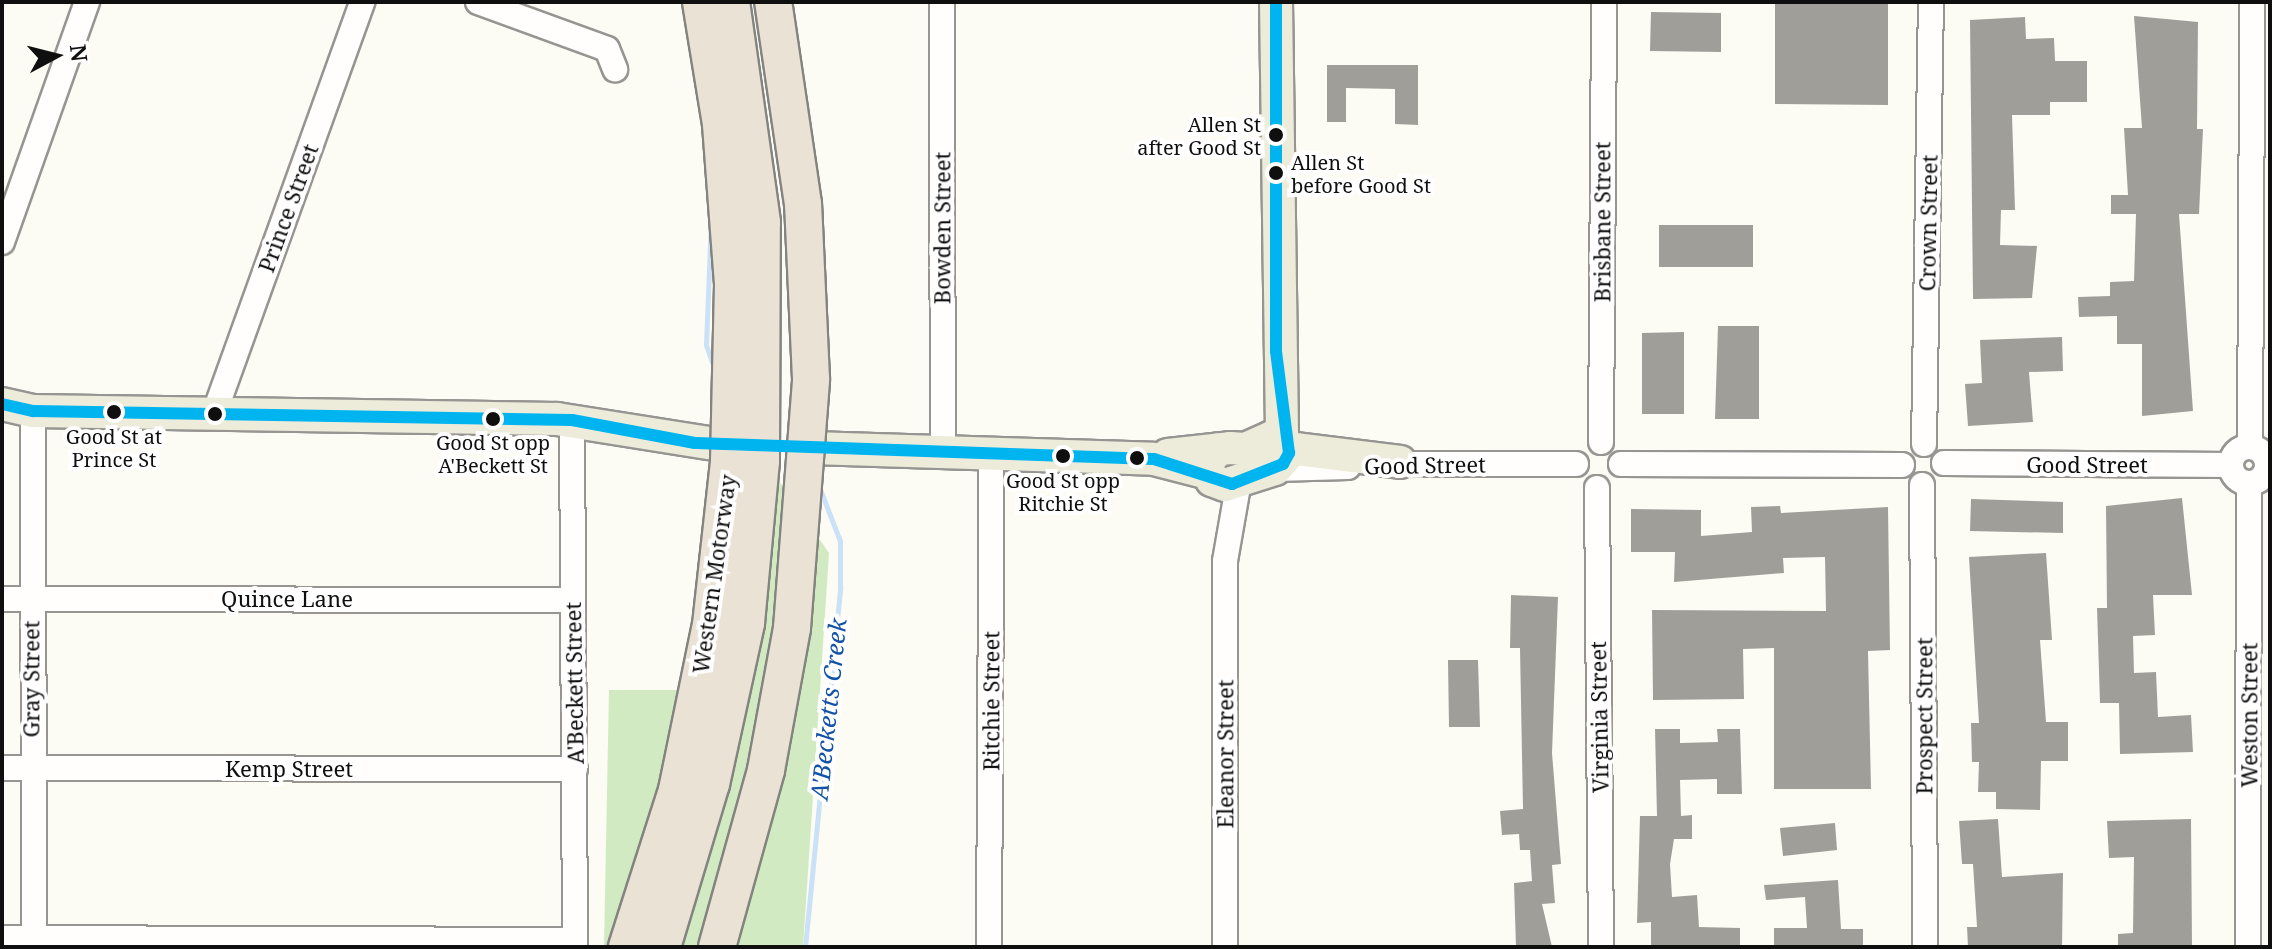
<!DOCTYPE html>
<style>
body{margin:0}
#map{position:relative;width:2272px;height:949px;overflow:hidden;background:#fcfbf4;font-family:"Noto Serif",serif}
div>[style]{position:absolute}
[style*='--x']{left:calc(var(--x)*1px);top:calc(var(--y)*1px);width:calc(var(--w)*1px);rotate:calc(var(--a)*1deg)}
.forest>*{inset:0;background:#d1eac1}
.stream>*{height:5px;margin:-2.5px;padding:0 2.5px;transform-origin:2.5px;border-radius:2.5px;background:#cae1f7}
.building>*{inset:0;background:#a09e99}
.roads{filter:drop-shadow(2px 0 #969592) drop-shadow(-2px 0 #969592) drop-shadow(0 2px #969592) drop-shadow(0 -2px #969592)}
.minor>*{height:24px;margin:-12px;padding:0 12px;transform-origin:12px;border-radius:12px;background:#fffefd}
.minor>.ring{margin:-12px;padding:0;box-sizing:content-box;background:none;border:24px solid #fffefd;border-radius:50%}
.major>*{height:32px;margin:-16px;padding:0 16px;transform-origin:16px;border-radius:16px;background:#edebda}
.bridges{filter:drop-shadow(2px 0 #83837f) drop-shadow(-2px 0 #83837f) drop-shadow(0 2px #83837f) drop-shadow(0 -2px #83837f)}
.highway-bridge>*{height:36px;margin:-18px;padding:0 18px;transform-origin:18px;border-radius:18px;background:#eae2d5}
.bus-1>*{height:12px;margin:-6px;padding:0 6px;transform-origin:6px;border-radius:6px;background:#00b5ef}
.dots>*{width:22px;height:22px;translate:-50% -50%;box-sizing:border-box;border:4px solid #fff;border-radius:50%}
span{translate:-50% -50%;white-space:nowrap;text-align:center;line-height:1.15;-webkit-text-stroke:8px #fff;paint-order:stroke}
.bus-label{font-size:20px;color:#0f0f0f}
.right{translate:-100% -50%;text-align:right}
.left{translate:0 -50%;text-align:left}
.street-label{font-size:22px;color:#0f0f0f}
.water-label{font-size:24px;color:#1352a6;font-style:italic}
.frame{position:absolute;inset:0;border:4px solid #0f0f0f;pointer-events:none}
.north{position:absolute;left:16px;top:16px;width:80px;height:80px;-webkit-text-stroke:6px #fff;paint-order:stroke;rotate:83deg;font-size:22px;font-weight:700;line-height:32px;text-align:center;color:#0f0f0f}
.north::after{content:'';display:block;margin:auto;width:28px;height:36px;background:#0f0f0f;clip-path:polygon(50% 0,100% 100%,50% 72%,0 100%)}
</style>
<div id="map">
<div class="forest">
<div style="clip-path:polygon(717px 476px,779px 481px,829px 553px,803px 947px,604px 947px,609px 690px,683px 690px)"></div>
</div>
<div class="stream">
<div style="--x:711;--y:220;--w:125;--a:92.3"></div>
<div style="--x:706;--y:345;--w:18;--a:71"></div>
<div style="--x:805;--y:947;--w:362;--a:-84.4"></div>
<div style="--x:840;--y:587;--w:46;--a:-90"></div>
<div style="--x:840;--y:541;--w:61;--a:-111.1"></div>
</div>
<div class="building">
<div style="clip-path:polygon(1775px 2px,1888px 2px,1888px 105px,1775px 104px)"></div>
<div style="clip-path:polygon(1651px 12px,1721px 13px,1721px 52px,1650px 51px)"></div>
<div style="clip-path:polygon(2134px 16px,2198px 22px,2197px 129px,2203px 129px,2199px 214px,2179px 214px,2193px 411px,2142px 416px,2142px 344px,2117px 344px,2117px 316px,2079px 317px,2078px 297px,2110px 296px,2110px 282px,2134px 281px,2136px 214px,2111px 214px,2111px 195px,2128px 195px,2124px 128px,2142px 128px)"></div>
<div style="clip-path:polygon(2025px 17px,2026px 39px,2054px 38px,2055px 61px,2087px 61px,2087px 102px,2050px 102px,2050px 115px,2012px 115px,2015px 210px,2001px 210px,2000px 245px,2037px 246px,2032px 298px,1973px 299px,1970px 20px)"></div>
<div style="clip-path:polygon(1327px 65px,1418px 65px,1418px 125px,1395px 124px,1395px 89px,1346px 88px,1346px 122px,1327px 122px)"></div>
<div style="clip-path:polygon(1659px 225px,1753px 225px,1753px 267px,1659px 267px)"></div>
<div style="clip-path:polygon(1718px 326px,1759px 326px,1759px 419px,1715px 419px)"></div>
<div style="clip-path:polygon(1684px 332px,1684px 414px,1642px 414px,1642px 333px)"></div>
<div style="clip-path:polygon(2062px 337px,2063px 371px,2029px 372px,2033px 422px,1968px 426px,1965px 384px,1982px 383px,1980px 340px)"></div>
<div style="clip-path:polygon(2182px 498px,2192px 595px,2153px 595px,2155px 635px,2133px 636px,2134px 673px,2156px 672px,2158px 717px,2191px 715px,2193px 752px,2120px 754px,2119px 703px,2100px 703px,2097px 608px,2107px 608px,2106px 506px)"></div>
<div style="clip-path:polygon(1971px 499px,2063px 502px,2063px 533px,1970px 531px)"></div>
<div style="clip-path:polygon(1780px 506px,1781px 513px,1888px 507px,1890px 650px,1868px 651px,1871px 789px,1774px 789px,1774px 648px,1743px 649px,1744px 699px,1653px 700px,1652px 610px,1826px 611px,1825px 557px,1783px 558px,1784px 573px,1674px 582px,1675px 552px,1631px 552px,1631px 509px,1701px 510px,1701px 536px,1752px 532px,1751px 507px)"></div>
<div style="clip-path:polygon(2046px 553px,2052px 640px,2040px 640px,2046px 722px,2068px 722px,2068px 761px,2041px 761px,2040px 810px,1996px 809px,1996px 792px,1978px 792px,1979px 762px,1972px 762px,1971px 723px,1979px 723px,1969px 557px)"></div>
<div style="clip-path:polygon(1511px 595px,1558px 597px,1552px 753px,1561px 864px,1552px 865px,1555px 903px,1542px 904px,1552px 947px,1516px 947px,1514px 883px,1532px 881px,1530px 850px,1520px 850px,1519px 834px,1502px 835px,1500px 811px,1523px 809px,1520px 648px,1510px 648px)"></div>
<div style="clip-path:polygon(1448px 660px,1478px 660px,1480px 727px,1449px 727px)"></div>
<div style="clip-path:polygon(1655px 729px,1680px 729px,1680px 743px,1718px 742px,1717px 729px,1740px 729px,1742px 794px,1717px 794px,1717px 779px,1680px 780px,1681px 816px,1692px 815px,1692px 839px,1674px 839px,1670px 864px,1672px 897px,1697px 895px,1699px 927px,1740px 928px,1740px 947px,1651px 947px,1651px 922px,1637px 923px,1640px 816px,1657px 816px)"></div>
<div style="clip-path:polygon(1998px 819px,2002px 877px,2063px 873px,2062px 947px,1968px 947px,1967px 927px,1977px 927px,1973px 864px,1962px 864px,1959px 821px)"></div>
<div style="clip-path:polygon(2191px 819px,2192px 947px,2118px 947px,2118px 934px,2133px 933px,2134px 857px,2109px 858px,2107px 821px)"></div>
<div style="clip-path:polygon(1835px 823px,1837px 850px,1783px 856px,1780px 828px)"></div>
<div style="clip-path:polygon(1838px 880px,1841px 929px,1863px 929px,1863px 947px,1774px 947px,1774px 928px,1807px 928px,1805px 897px,1766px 900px,1764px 885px)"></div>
</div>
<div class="roads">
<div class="minor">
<div style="--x:478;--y:2;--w:137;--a:20"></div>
<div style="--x:607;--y:49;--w:22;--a:68"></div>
<div style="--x:942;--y:2;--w:452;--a:89.9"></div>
<div style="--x:2;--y:242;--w:255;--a:-70.5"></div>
<div style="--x:33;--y:411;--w:536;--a:89.89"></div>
<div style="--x:214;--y:414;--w:438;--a:-70.2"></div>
<div style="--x:572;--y:420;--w:527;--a:89.67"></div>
<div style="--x:1601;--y:442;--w:440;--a:-89.6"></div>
<div style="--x:1924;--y:444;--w:442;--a:-89.1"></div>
<div class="ring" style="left:2231px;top:447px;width:12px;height:12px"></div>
<div style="--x:2250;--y:447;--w:445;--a:-89.7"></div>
<div style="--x:1944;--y:463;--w:286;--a:0.4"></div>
<div style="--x:1384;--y:464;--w:192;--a:0"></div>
<div style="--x:1621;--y:464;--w:281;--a:0.2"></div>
<div style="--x:1275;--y:469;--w:73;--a:-1.6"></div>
<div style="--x:1922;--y:485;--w:462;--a:89.6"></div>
<div style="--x:1597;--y:488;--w:459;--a:89.5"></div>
<div style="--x:2;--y:599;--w:571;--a:0.1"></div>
<div style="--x:2;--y:768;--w:573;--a:0.1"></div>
<div style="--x:2;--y:938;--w:573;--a:0.2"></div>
<div style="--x:989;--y:947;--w:492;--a:-89.7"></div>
<div style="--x:1225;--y:947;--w:386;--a:-90"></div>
<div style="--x:1225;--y:561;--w:81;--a:-80.1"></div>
<div style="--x:2248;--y:947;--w:463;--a:-89.9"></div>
</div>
<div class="major">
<div style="--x:1276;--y:2;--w:438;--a:89.2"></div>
<div style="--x:2;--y:404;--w:32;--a:13"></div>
<div style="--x:33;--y:411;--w:524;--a:0.87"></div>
<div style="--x:557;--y:419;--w:154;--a:9"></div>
<div style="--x:812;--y:448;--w:342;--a:1.8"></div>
<div style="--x:1154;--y:459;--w:56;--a:14.5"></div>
<div style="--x:1288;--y:448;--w:113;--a:7.1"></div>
<div style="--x:1168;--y:455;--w:62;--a:-6.4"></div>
<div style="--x:1230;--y:448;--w:15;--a:4"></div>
<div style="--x:1245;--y:449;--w:30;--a:-24"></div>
<div style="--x:1272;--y:437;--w:23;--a:43"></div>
<div style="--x:1289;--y:453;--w:21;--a:131"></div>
<div style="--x:1275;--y:469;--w:52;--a:162.3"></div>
<div style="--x:1225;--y:485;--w:14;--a:-159"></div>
<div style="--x:1212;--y:480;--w:16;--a:-112"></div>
<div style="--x:1206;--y:465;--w:19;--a:-54"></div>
</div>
</div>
<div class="bridges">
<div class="highway-bridge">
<div style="--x:627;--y:947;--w:165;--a:-72.3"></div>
<div style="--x:677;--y:790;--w:168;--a:-78.4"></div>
<div style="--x:711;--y:625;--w:165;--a:-83.7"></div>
<div style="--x:729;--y:461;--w:177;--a:-88.7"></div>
<div style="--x:733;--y:284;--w:160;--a:-94.3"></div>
<div style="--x:721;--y:124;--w:124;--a:-99.3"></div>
<div style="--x:662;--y:947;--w:170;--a:-73.3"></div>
<div style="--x:711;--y:784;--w:165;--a:-77.7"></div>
<div style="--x:746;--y:623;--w:163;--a:-84.7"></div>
<div style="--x:761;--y:461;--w:239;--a:-89.8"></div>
<div style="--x:762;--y:222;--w:222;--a:-98"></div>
<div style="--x:717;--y:947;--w:184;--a:-74.5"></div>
<div style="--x:766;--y:770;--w:144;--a:-79.6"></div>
<div style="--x:792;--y:628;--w:250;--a:-85.6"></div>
<div style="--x:811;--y:379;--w:175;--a:-92.6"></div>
<div style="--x:803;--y:204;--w:204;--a:-98.4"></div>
</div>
</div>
<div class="bus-1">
<div style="--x:2;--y:404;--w:32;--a:13"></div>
<div style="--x:33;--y:411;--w:539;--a:0.96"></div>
<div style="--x:572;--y:420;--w:125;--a:10.6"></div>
<div style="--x:695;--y:443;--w:459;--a:2"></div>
<div style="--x:1154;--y:459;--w:82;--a:17.8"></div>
<div style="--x:1232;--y:484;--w:55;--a:-21.4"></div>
<div style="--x:1283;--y:464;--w:13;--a:-61"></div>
<div style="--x:1289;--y:453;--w:103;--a:-97.3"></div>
<div style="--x:1276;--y:351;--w:349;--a:-90"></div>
</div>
<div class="dots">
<div style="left:1276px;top:135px;background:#0f0f0f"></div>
<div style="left:1276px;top:173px;background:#0f0f0f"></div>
<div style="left:114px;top:412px;background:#0f0f0f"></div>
<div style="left:215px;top:414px;background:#0f0f0f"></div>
<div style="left:493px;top:419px;background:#0f0f0f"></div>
<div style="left:1063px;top:456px;background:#0f0f0f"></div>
<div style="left:1137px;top:458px;background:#0f0f0f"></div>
</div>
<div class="bus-label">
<span class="right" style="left:1261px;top:136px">Allen St<br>after Good St</span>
<span class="left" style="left:1291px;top:174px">Allen St<br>before Good St</span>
<span style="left:114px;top:448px">Good St at<br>Prince St</span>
<span style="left:493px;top:454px">Good St opp<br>A'Beckett St</span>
<span style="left:1063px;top:492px">Good St opp<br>Ritchie St</span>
</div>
<div class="street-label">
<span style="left:288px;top:208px;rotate:-70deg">Prince Street</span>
<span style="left:1602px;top:222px;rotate:-90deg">Brisbane Street</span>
<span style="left:1928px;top:223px;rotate:-89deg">Crown Street</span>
<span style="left:942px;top:228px;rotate:-90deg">Bowden Street</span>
<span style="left:1425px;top:465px;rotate:-1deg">Good Street</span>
<span style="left:2087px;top:465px">Good Street</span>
<span style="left:714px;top:574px;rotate:-82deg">Western Motorway</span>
<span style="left:287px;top:599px">Quince Lane</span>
<span style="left:31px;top:679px;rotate:-90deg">Gray Street</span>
<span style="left:574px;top:683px;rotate:-91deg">A'Beckett Street</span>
<span style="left:991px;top:701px;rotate:-90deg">Ritchie Street</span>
<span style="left:2249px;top:715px;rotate:-90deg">Weston Street</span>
<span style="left:1924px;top:716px;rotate:-90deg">Prospect Street</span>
<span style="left:1599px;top:717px;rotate:-91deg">Virginia Street</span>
<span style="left:1225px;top:754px;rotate:-90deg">Eleanor Street</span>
<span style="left:289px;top:769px">Kemp Street</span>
</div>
<div class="water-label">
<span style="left:828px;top:709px;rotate:-84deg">A'Becketts Creek</span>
</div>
<div class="frame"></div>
<div class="north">N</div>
</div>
